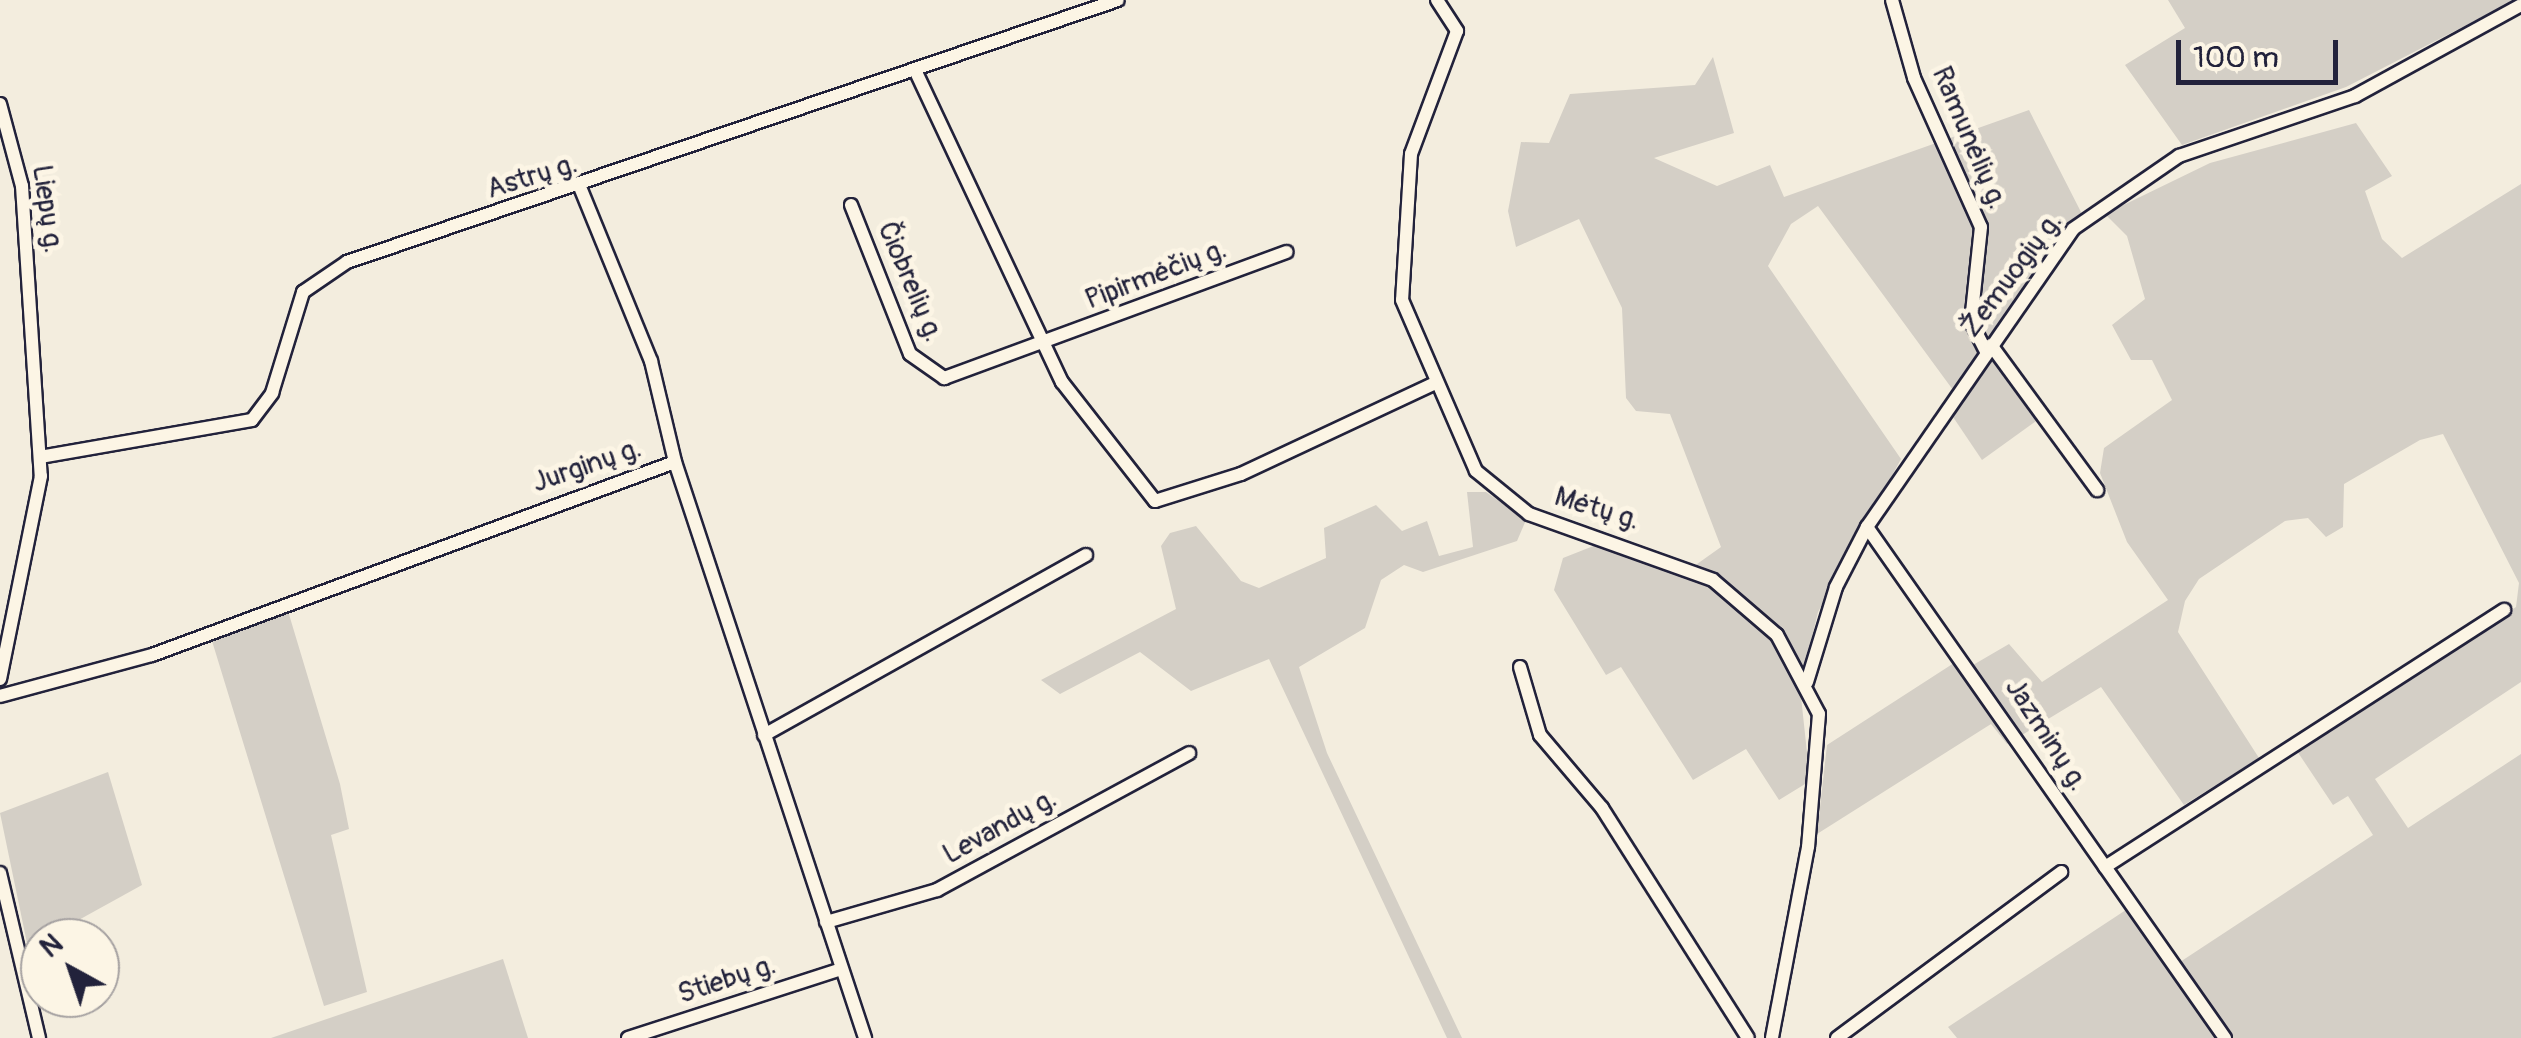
<!DOCTYPE html>
<meta charset="utf-8">
<style>
body{margin:0}
#map{position:relative;width:2521px;height:1038px;overflow:hidden;background:#f3edde;font-family:Pangolin,sans-serif}
div>[style]{position:absolute}
[style*='--x']{left:calc(var(--x)*1px);top:calc(var(--y)*1px);width:calc(var(--w)*1px);rotate:calc(var(--a)*1deg)}
.green>*{inset:0;background:#d4cfc6}
.roads{filter:drop-shadow(2px 0 #22223b) drop-shadow(-2px 0 #22223b) drop-shadow(0 2px #22223b) drop-shadow(0 -2px #22223b)}
.minor>*{height:12px;margin:-6px;padding:0 6px;transform-origin:6px;border-radius:6px;background:#fcf5e5}
span{translate:-50% -50%;white-space:nowrap;text-align:center;line-height:1.15;-webkit-text-stroke:10px #fcf5e5;paint-order:stroke}
.street-label{font-size:28px;color:#22223b}
.north{position:absolute;left:20px;top:918px;width:100px;height:100px;box-sizing:border-box;background:#fcf5e5;border:2px solid #a5a1a1;border-radius:50%;rotate:320deg;font-size:28px;font-weight:700;line-height:40px;text-align:center;color:#22223b}
.north::after{content:'';display:block;margin:auto;width:35px;height:45px;background:#22223b;clip-path:polygon(50% 0,100% 100%,50% 72%,0 100%)}
.scale{position:absolute;left:2176px;top:40px;width:162px;height:45px;box-sizing:border-box;border:5px solid #22223b;border-top:0;padding-left:12px;font-size:30px;line-height:35px;white-space:nowrap;color:#22223b;-webkit-text-stroke:8px #fcf5e5;paint-order:stroke}
</style>
<div id="map">
<div class="green">
<div style="clip-path:polygon(2168px 0,2515px 0,2346px 87px,2182px 145px,2125px 65px,2185px 28px)"></div>
<div style="clip-path:polygon(1713px 57px,1734px 133px,1654px 158px,1717px 186px,1770px 165px,1784px 197px,2029px 110px,2082px 214px,1953px 390px,1818px 206px,1791px 224px,1768px 266px,1901px 459px,1818px 612px,1800px 687px,1810px 781px,1779px 800px,1746px 749px,1693px 780px,1621px 667px,1606px 675px,1554px 590px,1563px 558px,1596px 545px,1683px 574px,1721px 547px,1670px 414px,1636px 411px,1626px 398px,1622px 308px,1579px 219px,1516px 247px,1508px 211px,1521px 142px,1549px 143px,1570px 94px,1695px 85px)"></div>
<div style="clip-path:polygon(2356px 123px,2392px 176px,2365px 191px,2382px 239px,2402px 258px,2521px 184px,2521px 682px,2375px 779px,2408px 828px,2521px 754px,2521px 1038px,1957px 1038px,1948px 1027px,2138px 902px,2180px 962px,2373px 835px,2348px 796px,2333px 805px,2297px 751px,2516px 607px,2519px 583px,2443px 434px,2420px 440px,2344px 484px,2343px 527px,2326px 537px,2308px 518px,2285px 521px,2199px 579px,2185px 601px,2178px 632px,2259px 758px,2184px 805px,2101px 687px,2007px 744px,1991px 724px,1817px 834px,1827px 745px,1954px 663px,1961px 672px,2009px 644px,2042px 682px,2168px 600px,2127px 542px,2100px 473px,2104px 448px,2172px 400px,2152px 360px,2131px 360px,2112px 325px,2145px 299px,2127px 236px,2105px 214px,2210px 163px)"></div>
<div style="clip-path:polygon(1992px 354px,2039px 419px,1982px 460px,1951px 414px)"></div>
<div style="clip-path:polygon(1467px 492px,1486px 492px,1526px 520px,1517px 541px,1423px 572px,1404px 565px,1381px 580px,1365px 628px,1299px 667px,1327px 753px,1462px 1038px,1447px 1038px,1269px 659px,1191px 691px,1140px 652px,1060px 694px,1041px 680px,1176px 609px,1161px 546px,1170px 533px,1196px 526px,1241px 581px,1259px 588px,1326px 558px,1324px 528px,1376px 505px,1402px 531px,1427px 521px,1439px 556px,1473px 547px)"></div>
<div style="clip-path:polygon(288px 611px,340px 784px,349px 829px,331px 835px,367px 992px,324px 1006px,212px 641px)"></div>
<div style="clip-path:polygon(108px 772px,142px 885px,28px 948px,0 813px)"></div>
<div style="clip-path:polygon(503px 959px,528px 1038px,271px 1038px)"></div>
</div>
<div class="roads">
<div class="minor">
<div style="--x:1437;--y:0;--w:37;--a:57"></div>
<div style="--x:1457;--y:31;--w:131;--a:110.5"></div>
<div style="--x:1411;--y:154;--w:146;--a:93.5"></div>
<div style="--x:1402;--y:300;--w:186;--a:66.6"></div>
<div style="--x:1476;--y:471;--w:68;--a:39.1"></div>
<div style="--x:1529;--y:514;--w:195;--a:19.7"></div>
<div style="--x:1713;--y:580;--w:84;--a:40.7"></div>
<div style="--x:1777;--y:635;--w:89;--a:62"></div>
<div style="--x:1819;--y:714;--w:133;--a:94.7"></div>
<div style="--x:1808;--y:847;--w:194;--a:100.7"></div>
<div style="--x:1892;--y:0;--w:81;--a:74.2"></div>
<div style="--x:1914;--y:78;--w:163;--a:65.8"></div>
<div style="--x:1981;--y:227;--w:96;--a:96"></div>
<div style="--x:1971;--y:322;--w:34;--a:63"></div>
<div style="--x:916;--y:72;--w:343;--a:64.8"></div>
<div style="--x:1062;--y:382;--w:151;--a:52"></div>
<div style="--x:1155;--y:501;--w:90;--a:-17.4"></div>
<div style="--x:1241;--y:474;--w:214;--a:-25.1"></div>
<div style="--x:0;--y:104;--w:85;--a:75"></div>
<div style="--x:22;--y:186;--w:291;--a:86.3"></div>
<div style="--x:41;--y:476;--w:207;--a:101.4"></div>
<div style="--x:580;--y:187;--w:188;--a:67.8"></div>
<div style="--x:651;--y:361;--w:104;--a:76.6"></div>
<div style="--x:851;--y:205;--w:160;--a:68.4"></div>
<div style="--x:910;--y:354;--w:42;--a:35.2"></div>
<div style="--x:944;--y:378;--w:365;--a:-20.2"></div>
<div style="--x:1991;--y:345;--w:180;--a:53.8"></div>
<div style="--x:40;--y:457;--w:215;--a:-9.9"></div>
<div style="--x:252;--y:420;--w:34;--a:-53"></div>
<div style="--x:272;--y:393;--w:106;--a:-72.9"></div>
<div style="--x:303;--y:292;--w:53;--a:-34.3"></div>
<div style="--x:347;--y:262;--w:814;--a:-18.77"></div>
<div style="--x:1867;--y:527;--w:624;--a:54.99"></div>
<div style="--x:1520;--y:667;--w:71;--a:73.6"></div>
<div style="--x:1540;--y:735;--w:96;--a:49.7"></div>
<div style="--x:1602;--y:808;--w:272;--a:57.6"></div>
<div style="--x:1807;--y:682;--w:99;--a:-73"></div>
<div style="--x:1836;--y:587;--w:68;--a:-62.7"></div>
<div style="--x:1867;--y:527;--w:362;--a:-55.3"></div>
<div style="--x:2073;--y:229;--w:129;--a:-34.6"></div>
<div style="--x:2179;--y:156;--w:186;--a:-18.8"></div>
<div style="--x:2355;--y:96;--w:189;--a:-28.7"></div>
<div style="--x:0;--y:696;--w:157;--a:-15.1"></div>
<div style="--x:152;--y:655;--w:557;--a:-20.26"></div>
<div style="--x:675;--y:462;--w:607;--a:71.74"></div>
<div style="--x:764;--y:735;--w:369;--a:-29.2"></div>
<div style="--x:2105;--y:867;--w:475;--a:-32.8"></div>
<div style="--x:0;--y:873;--w:170;--a:76.7"></div>
<div style="--x:826;--y:922;--w:116;--a:-16.1"></div>
<div style="--x:937;--y:890;--w:287;--a:-28.5"></div>
<div style="--x:628;--y:1038;--w:224;--a:-17.9"></div>
<div style="--x:1837;--y:1038;--w:279;--a:-36.5"></div>
</div>
</div>
<div class="street-label">
<span style="left:1969px;top:138px;rotate:67deg">Ramunėlių g.</span>
<span style="left:532px;top:177px;rotate:-17deg">Astrų g.</span>
<span style="left:47px;top:209px;rotate:82deg">Liepų g.</span>
<span style="left:1156px;top:275px;rotate:-21deg">Pipirmėčių g.</span>
<span style="left:2012px;top:275px;rotate:-53deg">Žemuogių g.</span>
<span style="left:910px;top:282px;rotate:67deg">Čiobrelių g.</span>
<span style="left:587px;top:466px;rotate:-19deg">Jurginų g.</span>
<span style="left:1597px;top:509px;rotate:17deg">Mėtų g.</span>
<span style="left:2046px;top:735px;rotate:57deg">Jazminų g.</span>
<span style="left:1000px;top:827px;rotate:-29deg">Levandų g.</span>
<span style="left:727px;top:980px;rotate:-18deg">Stiebų g.</span>
</div>
<div class="north">N</div>
<div class="scale">100 m</div>
</div>
